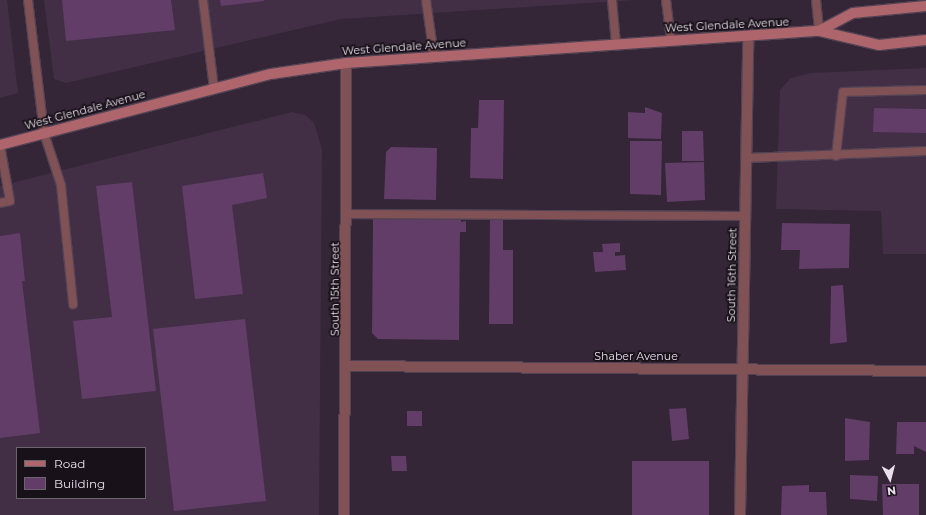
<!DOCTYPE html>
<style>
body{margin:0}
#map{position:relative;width:926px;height:515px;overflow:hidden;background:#342537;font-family:Montserrat,sans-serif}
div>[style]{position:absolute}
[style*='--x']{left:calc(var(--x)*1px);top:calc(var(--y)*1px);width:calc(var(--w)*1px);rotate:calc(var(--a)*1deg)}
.built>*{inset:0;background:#422f46}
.building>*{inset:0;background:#613d68}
.roads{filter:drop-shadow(1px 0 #514354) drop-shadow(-1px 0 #514354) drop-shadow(0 1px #514354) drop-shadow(0 -1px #514354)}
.lane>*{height:8px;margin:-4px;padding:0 4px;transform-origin:4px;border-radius:4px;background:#805155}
.street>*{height:10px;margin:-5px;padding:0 5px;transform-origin:5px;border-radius:5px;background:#805155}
.secondary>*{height:10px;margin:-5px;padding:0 5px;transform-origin:5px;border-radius:5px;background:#af656c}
span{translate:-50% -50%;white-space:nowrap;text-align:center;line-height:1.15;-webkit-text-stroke:3.5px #181119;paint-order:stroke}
.street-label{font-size:11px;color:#e9e0eb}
.legend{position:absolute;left:16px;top:447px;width:130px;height:52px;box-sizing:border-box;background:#181119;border:1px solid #6c646d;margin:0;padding:5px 7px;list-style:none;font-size:12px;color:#e9e0eb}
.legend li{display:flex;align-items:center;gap:8px;height:20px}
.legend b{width:20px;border:1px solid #6c646d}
.north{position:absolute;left:870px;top:459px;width:40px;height:40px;-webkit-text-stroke:3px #181119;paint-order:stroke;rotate:173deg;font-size:11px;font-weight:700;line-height:16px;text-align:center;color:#e9e0eb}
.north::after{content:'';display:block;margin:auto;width:14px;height:18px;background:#e9e0eb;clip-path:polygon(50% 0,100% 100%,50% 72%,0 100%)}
</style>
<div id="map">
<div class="built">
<div style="clip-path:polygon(0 0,7px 0,18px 93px,0 98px)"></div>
<div style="clip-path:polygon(44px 0,636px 0,341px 19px,66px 83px,54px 79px)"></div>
<div style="clip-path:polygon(926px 68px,926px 254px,883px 254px,881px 211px,776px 209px,780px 90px,791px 78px,811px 73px)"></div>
<div style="clip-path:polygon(evenodd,292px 112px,305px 115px,314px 123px,322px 149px,319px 515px,0 515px,0 186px,292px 112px,17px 448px,145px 448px,145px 498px,17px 498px,17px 448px)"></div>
</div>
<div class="building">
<div style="clip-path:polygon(62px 0,171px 0,175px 30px,66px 41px)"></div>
<div style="clip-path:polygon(220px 0,264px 0,264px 1px,221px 6px)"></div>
<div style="clip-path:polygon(479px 100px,504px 100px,503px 179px,470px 178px,471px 128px,478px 128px)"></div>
<div style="clip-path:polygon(645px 107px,662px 113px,661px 139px,628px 138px,628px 112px,645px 113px)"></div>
<div style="clip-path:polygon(874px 108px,926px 109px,926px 133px,873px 132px)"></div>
<div style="clip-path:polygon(682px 131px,703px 131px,704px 161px,682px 161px)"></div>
<div style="clip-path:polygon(630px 141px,662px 141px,661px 195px,630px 194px)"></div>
<div style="clip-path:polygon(391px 147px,437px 148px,436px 200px,384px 199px,386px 152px)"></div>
<div style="clip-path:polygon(704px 162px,705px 200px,667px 202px,665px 163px)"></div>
<div style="clip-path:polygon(263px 173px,267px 198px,232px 205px,243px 294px,195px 299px,182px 186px)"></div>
<div style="clip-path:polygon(132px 182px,156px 391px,82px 399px,73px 321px,112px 317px,96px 186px)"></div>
<div style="clip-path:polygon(373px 217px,461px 218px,461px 222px,466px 221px,466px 232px,460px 232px,459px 340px,378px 339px,372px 333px)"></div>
<div style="clip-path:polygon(490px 218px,503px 218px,503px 250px,513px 250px,513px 324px,489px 324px)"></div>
<div style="clip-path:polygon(782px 223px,850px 224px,849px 268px,799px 269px,800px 250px,781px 250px)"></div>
<div style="clip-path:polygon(20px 233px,25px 281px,22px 281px,40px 433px,0 438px,0 236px)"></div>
<div style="clip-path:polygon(620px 243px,620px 252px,615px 252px,615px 256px,625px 255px,626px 270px,595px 272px,593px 252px,603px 252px,602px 244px)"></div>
<div style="clip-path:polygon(843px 285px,847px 342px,830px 344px,831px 286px)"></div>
<div style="clip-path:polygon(245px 319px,266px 501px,174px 511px,153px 329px)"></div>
<div style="clip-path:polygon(686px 408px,689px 439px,672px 441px,669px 409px)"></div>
<div style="clip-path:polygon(407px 411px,422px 411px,422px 426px,407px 426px)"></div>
<div style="clip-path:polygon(845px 418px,870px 422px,869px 460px,845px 461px)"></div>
<div style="clip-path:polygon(897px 422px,926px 422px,926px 452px,914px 446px,914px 454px,896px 454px)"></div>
<div style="clip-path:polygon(391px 456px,406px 456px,407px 471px,392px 471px)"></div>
<div style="clip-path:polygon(632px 461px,709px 461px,709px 515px,632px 515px)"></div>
<div style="clip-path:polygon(850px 475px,878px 476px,877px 501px,850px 499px)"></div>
<div style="clip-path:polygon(882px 484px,919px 484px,919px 515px,883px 515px)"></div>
<div style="clip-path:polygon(809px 485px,809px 492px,826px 492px,827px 515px,781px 515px,782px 486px)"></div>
</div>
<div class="roads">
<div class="lane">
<div style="--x:28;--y:0;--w:134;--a:83.1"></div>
<div style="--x:44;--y:133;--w:55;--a:71.9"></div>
<div style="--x:61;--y:185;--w:120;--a:84.2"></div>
<div style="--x:203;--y:0;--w:89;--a:82.9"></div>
<div style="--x:426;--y:0;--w:57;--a:81.9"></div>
<div style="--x:612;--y:0;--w:44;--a:84.8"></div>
<div style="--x:666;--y:0;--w:40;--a:82.9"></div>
<div style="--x:816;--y:0;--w:31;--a:84"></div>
<div style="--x:836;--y:156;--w:64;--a:-83.8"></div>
<div style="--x:843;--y:92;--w:83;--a:-1.4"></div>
<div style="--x:746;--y:158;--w:180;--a:-2.2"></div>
<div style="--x:0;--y:203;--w:10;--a:-11"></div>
<div style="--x:10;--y:201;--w:57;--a:-100.1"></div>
<div style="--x:347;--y:214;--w:398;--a:0.3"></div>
</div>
<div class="street">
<div style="--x:346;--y:366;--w:580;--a:0.49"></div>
<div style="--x:344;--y:515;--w:452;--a:-89.7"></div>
<div style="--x:740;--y:515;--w:479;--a:-89"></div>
</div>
<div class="secondary">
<div style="--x:819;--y:31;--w:38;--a:-28"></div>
<div style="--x:853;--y:13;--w:73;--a:-5.5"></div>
<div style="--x:0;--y:145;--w:280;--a:-14.7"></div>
<div style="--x:271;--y:74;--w:76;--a:-8.3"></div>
<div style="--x:346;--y:63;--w:474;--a:-3.9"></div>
<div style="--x:819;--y:31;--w:62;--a:13.1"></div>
<div style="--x:879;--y:45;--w:47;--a:-6.1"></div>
</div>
</div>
<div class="street-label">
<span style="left:727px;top:25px;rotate:-3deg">West Glendale Avenue</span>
<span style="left:404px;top:47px;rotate:-4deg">West Glendale Avenue</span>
<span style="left:85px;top:110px;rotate:-15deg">West Glendale Avenue</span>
<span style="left:732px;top:275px;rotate:-89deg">South 16th Street</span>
<span style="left:335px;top:289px;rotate:-90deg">South 15th Street</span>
<span style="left:636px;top:356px">Shaber Avenue</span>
</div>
<ul class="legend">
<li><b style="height:5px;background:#af656c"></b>Road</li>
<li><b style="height:11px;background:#613d68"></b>Building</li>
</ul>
<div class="north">N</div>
</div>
